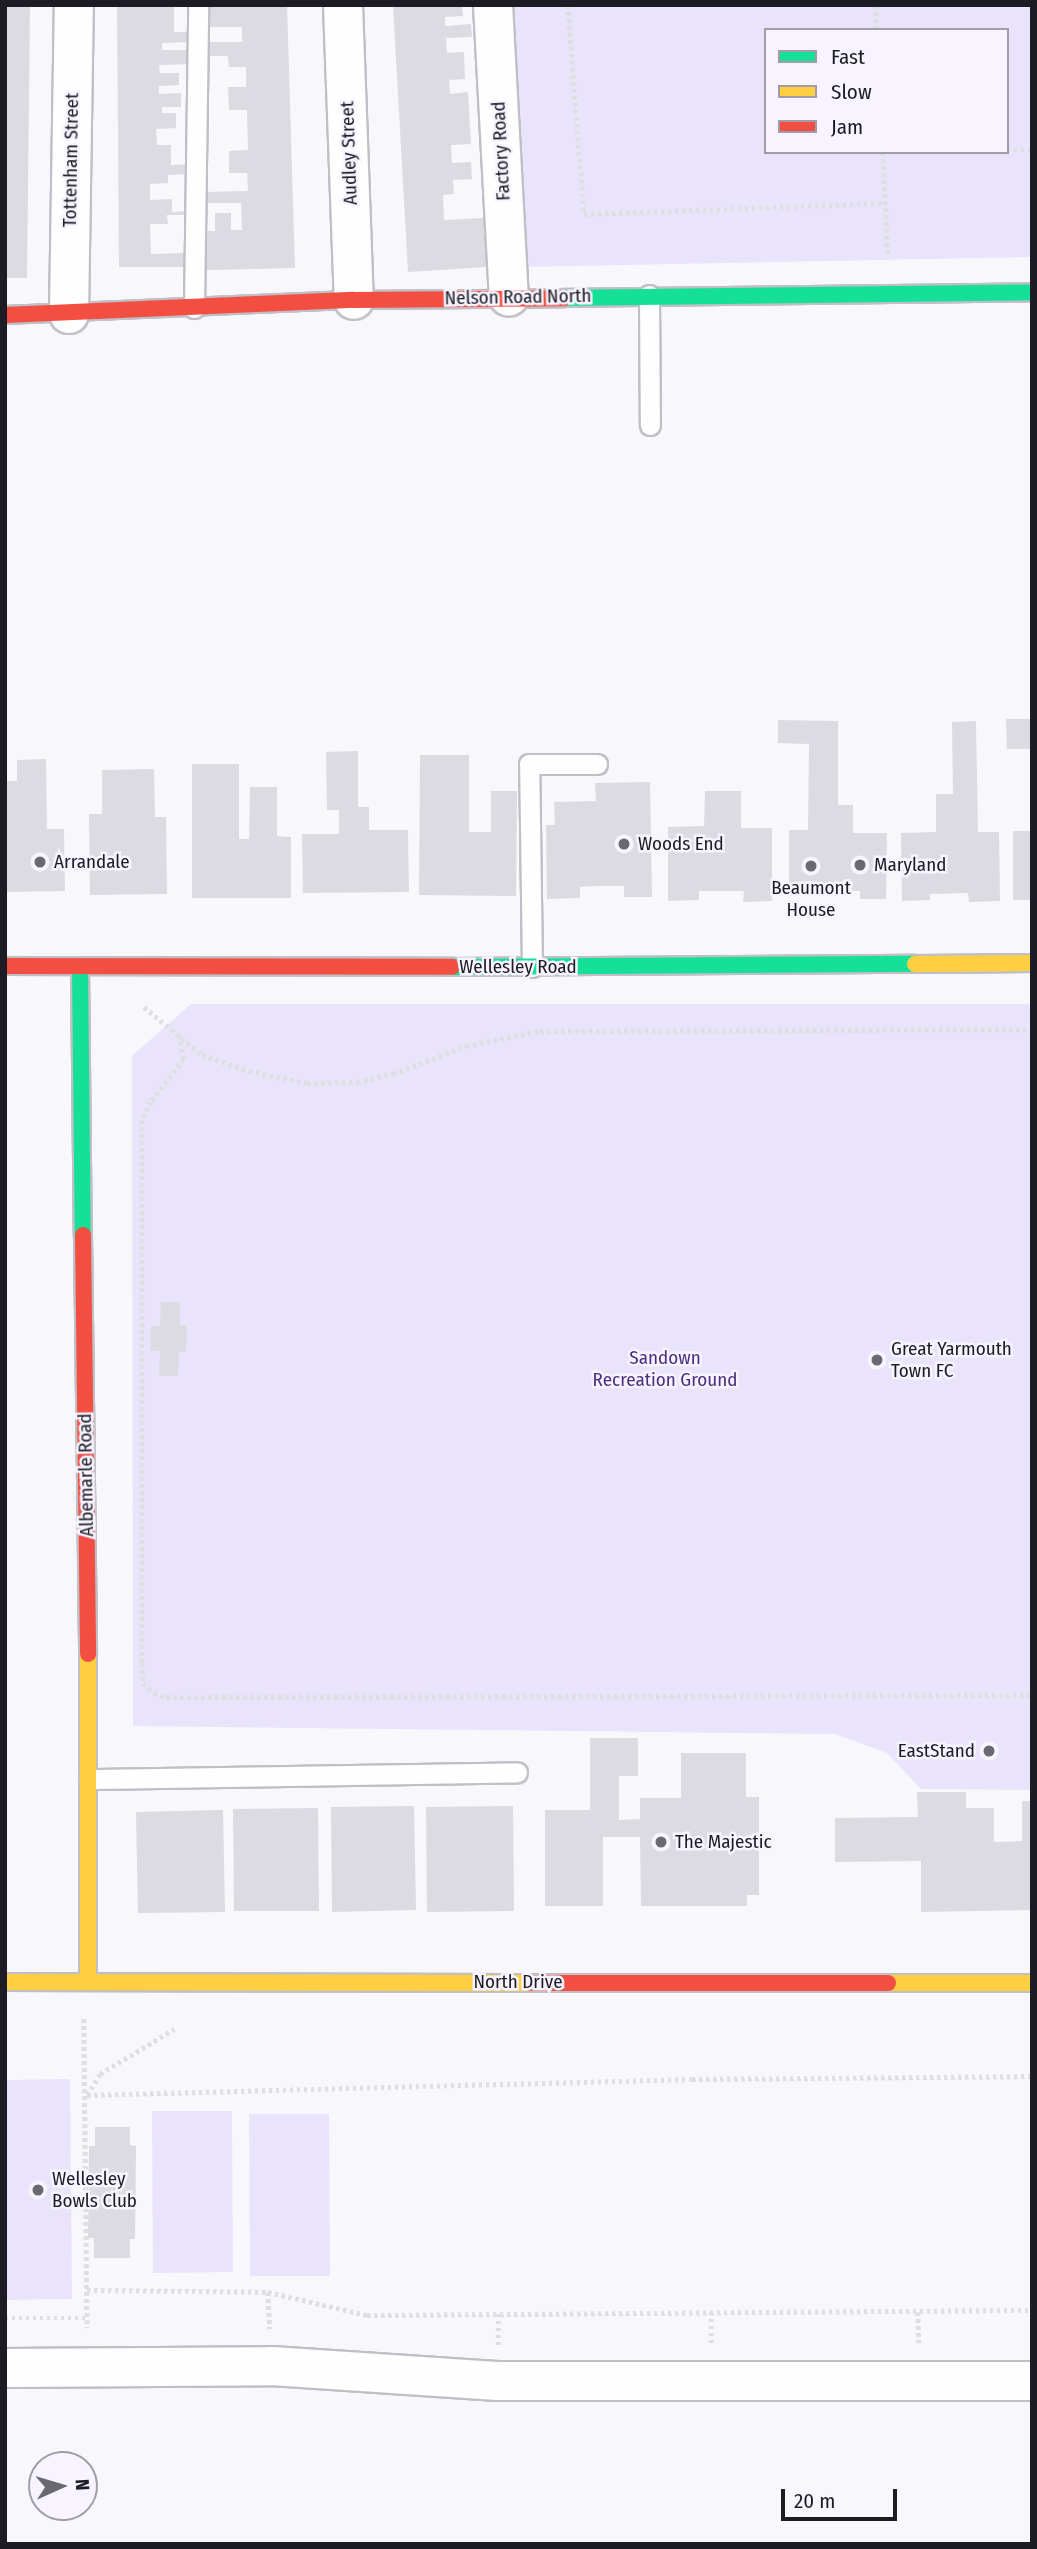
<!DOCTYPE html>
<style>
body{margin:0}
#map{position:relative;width:1037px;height:2549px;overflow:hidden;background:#f8f7fc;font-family:"Fira Sans Condensed",sans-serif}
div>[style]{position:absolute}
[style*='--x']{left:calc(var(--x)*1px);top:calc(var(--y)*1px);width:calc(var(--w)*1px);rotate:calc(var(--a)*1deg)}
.green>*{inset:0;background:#e9e4fb}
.building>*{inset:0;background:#dcdbe2}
.path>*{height:4.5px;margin-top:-2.25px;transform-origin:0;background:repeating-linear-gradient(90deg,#dfdee1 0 3.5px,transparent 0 7px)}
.roads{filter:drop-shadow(2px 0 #c1bfc6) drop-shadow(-2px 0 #c1bfc6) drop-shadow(0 2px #c1bfc6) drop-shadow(0 -2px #c1bfc6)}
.lane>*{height:19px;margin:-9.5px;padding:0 9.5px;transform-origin:9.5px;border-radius:9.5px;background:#fefeff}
.street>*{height:38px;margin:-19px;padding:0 19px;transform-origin:19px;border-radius:19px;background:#fefeff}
.fast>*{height:16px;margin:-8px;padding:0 8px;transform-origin:8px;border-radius:8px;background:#16e098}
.slow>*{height:16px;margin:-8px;padding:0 8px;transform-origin:8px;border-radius:8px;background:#ffcf43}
.jam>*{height:16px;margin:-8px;padding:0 8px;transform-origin:8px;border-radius:8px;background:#f24e42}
.dots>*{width:19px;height:19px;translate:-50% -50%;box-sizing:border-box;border:4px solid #f7f4ff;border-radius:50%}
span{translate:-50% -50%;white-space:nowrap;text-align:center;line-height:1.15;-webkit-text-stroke:5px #f7f4ff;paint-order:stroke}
.street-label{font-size:19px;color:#1d1b24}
.poi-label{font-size:19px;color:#1d1b24}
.left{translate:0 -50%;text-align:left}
.right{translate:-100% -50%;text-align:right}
.park-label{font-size:19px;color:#4c307f}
.frame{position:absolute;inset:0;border:7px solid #1d1b24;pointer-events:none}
.legend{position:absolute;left:764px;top:28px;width:245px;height:126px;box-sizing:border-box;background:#f7f4ff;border:2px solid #a09da7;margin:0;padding:9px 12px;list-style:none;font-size:21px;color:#1d1b24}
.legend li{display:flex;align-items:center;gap:14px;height:35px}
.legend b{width:35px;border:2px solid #a09da7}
.north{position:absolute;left:28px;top:2451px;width:70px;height:70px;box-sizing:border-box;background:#f7f4ff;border:2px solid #a09da7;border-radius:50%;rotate:86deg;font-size:19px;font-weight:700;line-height:28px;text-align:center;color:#1d1b24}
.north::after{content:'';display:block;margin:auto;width:24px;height:32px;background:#6a6870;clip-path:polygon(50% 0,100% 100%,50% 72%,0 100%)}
.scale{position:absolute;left:781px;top:2489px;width:116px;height:32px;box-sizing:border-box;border:4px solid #1d1b24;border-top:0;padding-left:9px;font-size:21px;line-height:24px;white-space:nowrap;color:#1d1b24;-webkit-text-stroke:5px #f7f4ff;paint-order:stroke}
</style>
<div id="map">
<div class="green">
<div style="clip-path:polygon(evenodd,506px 5px,1032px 5px,1032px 257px,522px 267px,506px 5px,766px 30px,1007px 30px,1007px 152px,766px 152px,766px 30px)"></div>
<div style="clip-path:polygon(191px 1004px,1032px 1004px,1032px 1790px,921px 1789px,887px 1753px,835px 1734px,133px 1726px,132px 1056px)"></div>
<div style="clip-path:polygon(70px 2079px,72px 2299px,5px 2300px,5px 2080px)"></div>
<div style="clip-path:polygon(152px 2111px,232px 2111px,233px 2272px,153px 2273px)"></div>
<div style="clip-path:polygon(249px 2114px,329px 2114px,330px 2276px,250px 2276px)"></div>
</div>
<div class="building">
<div style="clip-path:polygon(5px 5px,30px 5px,27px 278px,5px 278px)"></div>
<div style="clip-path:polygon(117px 5px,174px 5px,174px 32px,192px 32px,192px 42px,162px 43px,162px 50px,192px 50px,192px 64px,159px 65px,160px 73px,179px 73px,179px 85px,159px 86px,159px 94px,181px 93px,181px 107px,162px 107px,162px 113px,176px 113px,176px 128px,156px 129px,157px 145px,171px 145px,171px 165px,190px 164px,190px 174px,168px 175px,168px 183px,150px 184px,150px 200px,172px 199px,172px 212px,186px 211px,185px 215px,167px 215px,168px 224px,150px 224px,151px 254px,184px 253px,184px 267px,119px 267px)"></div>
<div style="clip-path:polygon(207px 5px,287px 5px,295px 268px,206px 270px,205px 231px,215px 231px,215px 213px,231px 213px,231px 230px,242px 230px,241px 203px,206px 203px,206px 192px,248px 191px,247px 173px,229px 173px,229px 151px,248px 150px,247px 110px,229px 110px,228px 87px,246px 87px,246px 67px,229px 67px,228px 56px,207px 56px,207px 42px,242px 42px,242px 27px,207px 27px)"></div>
<div style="clip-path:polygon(393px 5px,462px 5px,463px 16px,445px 17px,445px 26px,471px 24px,472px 37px,446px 38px,447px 53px,464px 52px,465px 79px,449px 80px,450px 94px,468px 92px,471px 144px,451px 145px,452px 163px,471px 162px,472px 179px,453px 180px,454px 194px,443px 195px,444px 220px,484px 218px,487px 267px,408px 272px)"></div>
<div style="clip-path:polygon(1006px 719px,1032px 719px,1032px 749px,1007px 749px)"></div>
<div style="clip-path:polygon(778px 720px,838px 721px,838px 805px,853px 805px,853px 833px,887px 833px,886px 899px,860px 899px,860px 891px,814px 891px,815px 896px,789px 896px,789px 830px,808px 830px,809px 744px,778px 743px)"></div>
<div style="clip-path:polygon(976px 721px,978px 832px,999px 832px,1000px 901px,969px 902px,968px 893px,930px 894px,930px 900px,902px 901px,901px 833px,936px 832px,936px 794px,953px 794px,952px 722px)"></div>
<div style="clip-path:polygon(358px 751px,358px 807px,369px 807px,369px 830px,408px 830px,409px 892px,303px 893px,302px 834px,339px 834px,339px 810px,327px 810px,326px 752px)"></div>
<div style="clip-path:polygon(420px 755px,469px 755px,469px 832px,491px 832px,491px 791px,517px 791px,516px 896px,419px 895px)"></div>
<div style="clip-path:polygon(46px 759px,47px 829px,64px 829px,65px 891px,5px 892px,5px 781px,17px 781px,17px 760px)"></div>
<div style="clip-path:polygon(192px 764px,239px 764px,239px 839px,249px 839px,250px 787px,277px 787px,277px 836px,291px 837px,291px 898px,192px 898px)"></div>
<div style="clip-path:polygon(154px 769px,155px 817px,166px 817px,167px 894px,90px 895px,89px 814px,102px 814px,102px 770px)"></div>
<div style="clip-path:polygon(650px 782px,652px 897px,624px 897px,624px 886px,597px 886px,580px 887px,580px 898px,547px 899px,546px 825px,555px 825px,554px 802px,596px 801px,595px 783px)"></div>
<div style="clip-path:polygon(705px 791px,741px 791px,741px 828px,772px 828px,772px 901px,743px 902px,744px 891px,699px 891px,699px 900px,668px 901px,668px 827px,704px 826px)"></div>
<div style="clip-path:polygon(1013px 831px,1032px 831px,1032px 900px,1013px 900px)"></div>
<div style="clip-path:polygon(161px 1302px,180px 1302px,180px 1325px,187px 1325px,186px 1352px,179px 1352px,178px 1376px,159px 1376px,160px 1351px,150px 1351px,151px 1326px,160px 1326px)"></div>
<div style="clip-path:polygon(590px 1738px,638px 1738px,638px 1776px,619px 1776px,619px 1820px,640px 1819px,640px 1798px,681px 1798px,681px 1753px,746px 1753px,746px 1797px,759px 1797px,759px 1895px,747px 1895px,747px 1906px,641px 1906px,640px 1837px,603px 1837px,603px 1906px,545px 1906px,545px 1810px,590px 1810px)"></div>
<div style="clip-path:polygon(917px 1792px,966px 1792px,966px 1808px,994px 1808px,994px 1842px,1022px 1841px,1022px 1801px,1032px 1801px,1032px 1910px,921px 1912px,921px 1861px,835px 1862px,835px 1818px,918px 1817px)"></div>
<div style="clip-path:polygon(414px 1806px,416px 1910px,332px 1912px,331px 1807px)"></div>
<div style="clip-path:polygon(513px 1806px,514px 1911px,427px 1912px,426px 1807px)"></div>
<div style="clip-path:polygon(318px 1808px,319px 1911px,234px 1911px,233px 1809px)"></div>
<div style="clip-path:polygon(223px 1810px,225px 1912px,138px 1913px,136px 1812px)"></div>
<div style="clip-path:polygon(95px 2127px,130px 2127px,130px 2145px,136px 2146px,135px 2239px,130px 2239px,130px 2258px,94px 2258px,94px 2238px,88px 2238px,89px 2146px,95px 2146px)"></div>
</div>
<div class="path">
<div style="--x:568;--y:5;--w:210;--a:85.6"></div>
<div style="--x:584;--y:214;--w:301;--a:-2.1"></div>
<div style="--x:876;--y:5;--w:25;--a:88"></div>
<div style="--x:1007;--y:150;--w:25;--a:0"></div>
<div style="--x:883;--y:152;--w:104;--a:87.2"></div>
<div style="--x:144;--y:1007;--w:75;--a:39.6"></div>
<div style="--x:202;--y:1055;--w:50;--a:18.8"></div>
<div style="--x:249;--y:1071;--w:59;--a:11.7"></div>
<div style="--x:307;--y:1083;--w:50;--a:-1.1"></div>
<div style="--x:357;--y:1082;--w:37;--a:-13"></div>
<div style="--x:393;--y:1074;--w:78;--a:-21"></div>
<div style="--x:466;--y:1046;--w:76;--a:-11.5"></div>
<div style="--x:540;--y:1031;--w:492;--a:-0.2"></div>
<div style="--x:179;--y:1035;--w:25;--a:78"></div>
<div style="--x:184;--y:1059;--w:54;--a:127.5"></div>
<div style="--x:151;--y:1102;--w:20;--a:117"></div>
<div style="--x:142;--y:1120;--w:543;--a:90"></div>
<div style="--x:142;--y:1663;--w:20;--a:87"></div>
<div style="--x:143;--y:1683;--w:15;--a:42"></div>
<div style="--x:154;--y:1693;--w:13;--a:18"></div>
<div style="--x:166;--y:1697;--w:866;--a:-0.13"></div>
<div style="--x:84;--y:2019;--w:309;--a:89.4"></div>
<div style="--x:87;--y:2095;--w:605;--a:-1.51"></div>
<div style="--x:692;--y:2079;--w:340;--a:-0.5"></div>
<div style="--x:87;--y:2095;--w:25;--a:-58"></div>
<div style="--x:100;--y:2074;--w:87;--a:-31.3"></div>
<div style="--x:87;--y:2290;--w:181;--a:0.6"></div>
<div style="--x:268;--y:2292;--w:102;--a:13.1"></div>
<div style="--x:367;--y:2315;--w:665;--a:-0.43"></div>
<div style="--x:268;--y:2292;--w:37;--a:87"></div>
<div style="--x:918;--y:2312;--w:31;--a:88"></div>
<div style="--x:5;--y:2318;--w:82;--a:0"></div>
<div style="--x:711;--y:2343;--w:31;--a:-90"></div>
<div style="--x:498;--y:2345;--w:31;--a:-90"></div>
</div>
<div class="roads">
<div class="lane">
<div style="--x:649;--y:295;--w:130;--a:89.6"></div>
<div style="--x:194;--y:308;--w:303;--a:-89.2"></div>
<div style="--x:532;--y:967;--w:203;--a:-90.8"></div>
<div style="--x:529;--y:764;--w:68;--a:0"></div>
<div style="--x:89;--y:1779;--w:428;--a:-0.9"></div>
</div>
<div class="street">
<div style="--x:343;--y:5;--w:295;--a:87.9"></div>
<div style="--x:493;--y:5;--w:292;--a:86.9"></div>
<div style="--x:69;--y:314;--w:309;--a:-89.1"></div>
<div style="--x:5;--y:2368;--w:267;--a:-0.4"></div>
<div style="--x:272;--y:2366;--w:226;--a:3.8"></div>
<div style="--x:498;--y:2381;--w:534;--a:0"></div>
</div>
<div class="fast">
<div style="--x:564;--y:298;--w:468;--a:-0.7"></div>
<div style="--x:452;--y:967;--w:463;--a:-0.4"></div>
<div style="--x:80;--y:968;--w:267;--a:89.4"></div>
</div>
<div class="slow">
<div style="--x:915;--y:964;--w:117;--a:-0.5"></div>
<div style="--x:88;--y:1654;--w:327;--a:90"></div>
<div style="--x:5;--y:1982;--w:527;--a:0.11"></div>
<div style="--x:888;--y:1983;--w:144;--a:0"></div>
</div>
<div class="jam">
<div style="--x:5;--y:315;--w:349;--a:-2.5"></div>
<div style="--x:354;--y:300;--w:210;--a:-0.5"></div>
<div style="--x:5;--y:966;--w:447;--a:0.1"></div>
<div style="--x:83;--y:1235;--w:419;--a:89.3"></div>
<div style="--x:532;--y:1983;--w:356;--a:0"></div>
</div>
</div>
<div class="dots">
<div style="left:624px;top:844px;background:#6a6870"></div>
<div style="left:40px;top:862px;background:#6a6870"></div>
<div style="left:860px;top:865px;background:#6a6870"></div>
<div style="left:811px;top:866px;background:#6a6870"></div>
<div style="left:877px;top:1360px;background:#6a6870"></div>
<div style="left:989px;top:1751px;background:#6a6870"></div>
<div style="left:661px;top:1842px;background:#6a6870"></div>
<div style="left:38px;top:2190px;background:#6a6870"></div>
</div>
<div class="street-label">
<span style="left:501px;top:151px;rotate:-93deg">Factory Road</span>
<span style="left:349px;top:153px;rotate:-92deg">Audley Street</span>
<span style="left:71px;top:160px;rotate:-89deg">Tottenham Street</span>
<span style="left:518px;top:297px;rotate:-1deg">Nelson Road North</span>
<span style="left:518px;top:967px">Wellesley Road</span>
<span style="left:86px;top:1475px;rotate:-91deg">Albemarle Road</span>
<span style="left:518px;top:1982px">North Drive</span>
</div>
<div class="poi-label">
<span class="left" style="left:638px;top:844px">Woods End</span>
<span class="left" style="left:54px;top:862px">Arrandale</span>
<span class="left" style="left:874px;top:865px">Maryland</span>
<span style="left:811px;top:899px">Beaumont<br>House</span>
<span class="left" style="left:891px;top:1360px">Great Yarmouth<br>Town FC</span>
<span class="right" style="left:975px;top:1751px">EastStand</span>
<span class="left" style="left:675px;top:1842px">The Majestic</span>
<span class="left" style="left:52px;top:2190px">Wellesley<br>Bowls Club</span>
</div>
<div class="park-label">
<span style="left:665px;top:1369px">Sandown<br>Recreation Ground</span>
</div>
<div class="frame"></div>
<ul class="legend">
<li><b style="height:9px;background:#16e098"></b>Fast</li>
<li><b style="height:9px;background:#ffcf43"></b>Slow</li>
<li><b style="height:9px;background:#f24e42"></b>Jam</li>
</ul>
<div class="north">N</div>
<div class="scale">20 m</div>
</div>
